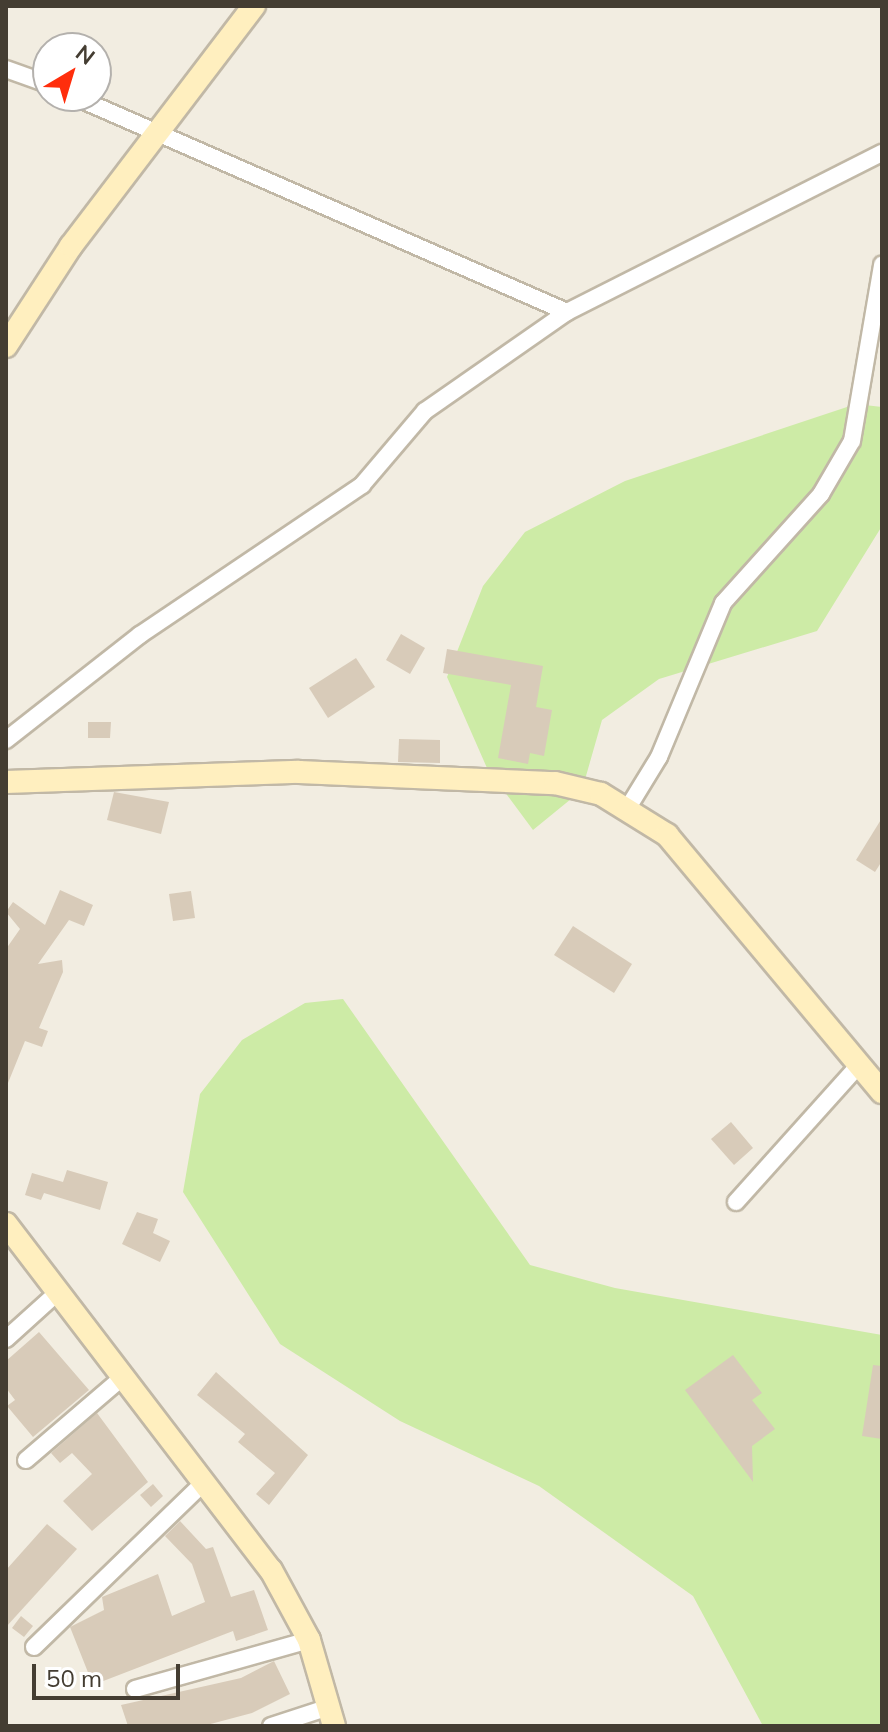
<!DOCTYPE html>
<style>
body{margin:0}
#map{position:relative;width:888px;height:1732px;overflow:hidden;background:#f2ede1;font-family:Mulish,sans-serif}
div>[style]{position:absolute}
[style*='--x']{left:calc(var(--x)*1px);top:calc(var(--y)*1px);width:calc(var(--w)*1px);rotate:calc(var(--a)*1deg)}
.green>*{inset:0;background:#cdeba6}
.building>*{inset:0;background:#d8cbb9}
.roads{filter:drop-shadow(2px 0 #c1b8a6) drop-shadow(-2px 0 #c1b8a6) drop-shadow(0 2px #c1b8a6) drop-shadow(0 -2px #c1b8a6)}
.street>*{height:16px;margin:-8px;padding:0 8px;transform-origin:8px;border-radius:8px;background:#fff}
.secondary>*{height:22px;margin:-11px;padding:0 11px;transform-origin:11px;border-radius:11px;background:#ffefbf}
span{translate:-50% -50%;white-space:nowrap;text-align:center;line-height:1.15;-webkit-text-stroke:6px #fff;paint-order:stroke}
.frame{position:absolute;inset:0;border:8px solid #443d32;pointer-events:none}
.north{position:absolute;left:32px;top:32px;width:80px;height:80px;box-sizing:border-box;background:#fff;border:2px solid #b4b1ad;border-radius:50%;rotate:38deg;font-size:22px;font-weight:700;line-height:32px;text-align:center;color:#443d32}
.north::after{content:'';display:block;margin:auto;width:28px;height:36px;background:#ff2e0c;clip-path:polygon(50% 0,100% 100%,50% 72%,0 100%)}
.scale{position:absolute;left:32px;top:1664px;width:148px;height:36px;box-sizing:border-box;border:4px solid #443d32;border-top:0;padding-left:10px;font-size:24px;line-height:28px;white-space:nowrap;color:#443d32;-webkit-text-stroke:6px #fff;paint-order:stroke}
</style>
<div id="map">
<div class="green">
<div style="clip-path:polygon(856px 404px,882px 407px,882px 526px,817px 631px,659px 679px,602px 720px,582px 790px,533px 830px,487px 768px,447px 677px,483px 586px,525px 532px,625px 481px)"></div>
<div style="clip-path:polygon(343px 999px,530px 1265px,615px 1288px,882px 1335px,882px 1726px,763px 1726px,693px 1596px,539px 1486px,400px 1421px,280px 1344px,183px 1192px,200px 1094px,242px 1040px,305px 1003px)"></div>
</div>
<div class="building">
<div style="clip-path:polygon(401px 634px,425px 648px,410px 674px,386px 660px)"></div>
<div style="clip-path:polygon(447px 649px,543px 666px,536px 707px,552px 710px,544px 756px,530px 753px,528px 764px,498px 758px,511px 685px,443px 673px)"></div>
<div style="clip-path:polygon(356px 658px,375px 687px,328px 718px,309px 688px)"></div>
<div style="clip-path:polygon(88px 722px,111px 722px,110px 738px,88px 738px)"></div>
<div style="clip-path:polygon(399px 739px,440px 740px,440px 763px,398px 762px)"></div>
<div style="clip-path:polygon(114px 792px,169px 802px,161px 834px,107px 820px)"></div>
<div style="clip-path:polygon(882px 818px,882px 861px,875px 872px,856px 860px)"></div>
<div style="clip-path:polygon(60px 890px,93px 905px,84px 926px,69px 920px,38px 964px,62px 960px,63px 972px,39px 1028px,48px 1031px,42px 1047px,25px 1041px,6px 1088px,6px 949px,20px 929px,6px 912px,13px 902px,45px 925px)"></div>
<div style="clip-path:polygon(191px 891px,195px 918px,173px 921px,169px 894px)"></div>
<div style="clip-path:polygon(573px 926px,632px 964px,614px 993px,554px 955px)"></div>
<div style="clip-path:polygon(731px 1122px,753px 1148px,734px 1165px,711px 1139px)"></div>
<div style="clip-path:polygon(67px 1170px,108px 1182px,100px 1210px,44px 1193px,41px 1200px,25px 1195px,32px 1173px,63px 1182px)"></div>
<div style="clip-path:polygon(137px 1212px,158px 1219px,153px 1233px,170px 1241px,160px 1262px,122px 1244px)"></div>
<div style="clip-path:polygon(39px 1332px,89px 1390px,33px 1437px,7px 1406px,15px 1400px,6px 1388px,6px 1361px)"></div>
<div style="clip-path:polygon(733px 1355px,762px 1393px,752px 1400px,775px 1429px,752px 1446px,753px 1482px,685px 1390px)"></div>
<div style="clip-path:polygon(873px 1365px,882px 1366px,882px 1439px,862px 1436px)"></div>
<div style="clip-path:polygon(216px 1372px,308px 1455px,269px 1505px,256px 1494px,275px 1473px,238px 1442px,245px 1434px,197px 1395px)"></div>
<div style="clip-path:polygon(97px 1413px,148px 1482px,92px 1531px,63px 1501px,92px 1474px,72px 1453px,60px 1463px,51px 1453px)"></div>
<div style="clip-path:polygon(153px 1484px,163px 1496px,151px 1507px,140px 1495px)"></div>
<div style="clip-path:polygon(180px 1521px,206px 1549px,213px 1547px,231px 1597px,254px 1590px,268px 1630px,236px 1641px,233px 1631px,93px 1685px,70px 1627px,104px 1610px,102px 1597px,158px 1574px,172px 1616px,205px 1602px,192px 1564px,165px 1536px)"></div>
<div style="clip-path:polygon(47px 1524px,77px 1549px,6px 1627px,6px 1570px)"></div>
<div style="clip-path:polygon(21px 1616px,33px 1626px,24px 1637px,12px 1628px)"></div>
<div style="clip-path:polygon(274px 1661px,290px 1694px,252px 1713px,203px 1726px,128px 1726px,121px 1705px,241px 1678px)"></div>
</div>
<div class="roads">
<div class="street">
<div style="--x:6;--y:69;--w:45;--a:19.7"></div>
<div style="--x:73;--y:96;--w:539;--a:23.62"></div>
<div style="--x:6;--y:740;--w:170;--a:-38.1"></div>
<div style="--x:140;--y:635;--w:268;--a:-34"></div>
<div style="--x:362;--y:485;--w:97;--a:-49.6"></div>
<div style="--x:425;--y:411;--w:173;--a:-34.9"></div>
<div style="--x:567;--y:312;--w:353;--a:-26.8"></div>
<div style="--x:629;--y:806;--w:57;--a:-58.5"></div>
<div style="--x:659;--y:757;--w:167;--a:-67.4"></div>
<div style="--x:723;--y:603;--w:147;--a:-48"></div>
<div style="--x:821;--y:494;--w:61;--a:-59.7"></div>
<div style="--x:852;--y:441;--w:179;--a:-80.3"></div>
<div style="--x:736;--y:1202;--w:184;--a:-48.1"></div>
<div style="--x:6;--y:1339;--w:70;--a:-42.1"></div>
<div style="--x:26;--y:1460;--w:128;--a:-40.6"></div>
<div style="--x:34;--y:1647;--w:235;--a:-44.1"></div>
<div style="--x:135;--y:1689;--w:181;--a:-15.7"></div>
<div style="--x:271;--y:1726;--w:58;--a:-18.1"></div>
</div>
<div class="secondary">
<div style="--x:6;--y:346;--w:119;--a:-57"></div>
<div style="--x:71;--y:246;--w:302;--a:-52.7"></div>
<div style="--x:6;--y:782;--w:293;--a:-2"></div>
<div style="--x:299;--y:772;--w:256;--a:2.5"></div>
<div style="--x:555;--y:783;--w:47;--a:13.4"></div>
<div style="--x:601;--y:794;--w:78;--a:31.8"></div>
<div style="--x:667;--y:835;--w:335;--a:50.1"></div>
<div style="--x:6;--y:1224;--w:436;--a:52.6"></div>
<div style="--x:271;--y:1570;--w:80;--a:61.5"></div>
<div style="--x:309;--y:1640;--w:90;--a:73.8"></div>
</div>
</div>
<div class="frame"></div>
<div class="north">N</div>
<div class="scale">50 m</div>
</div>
